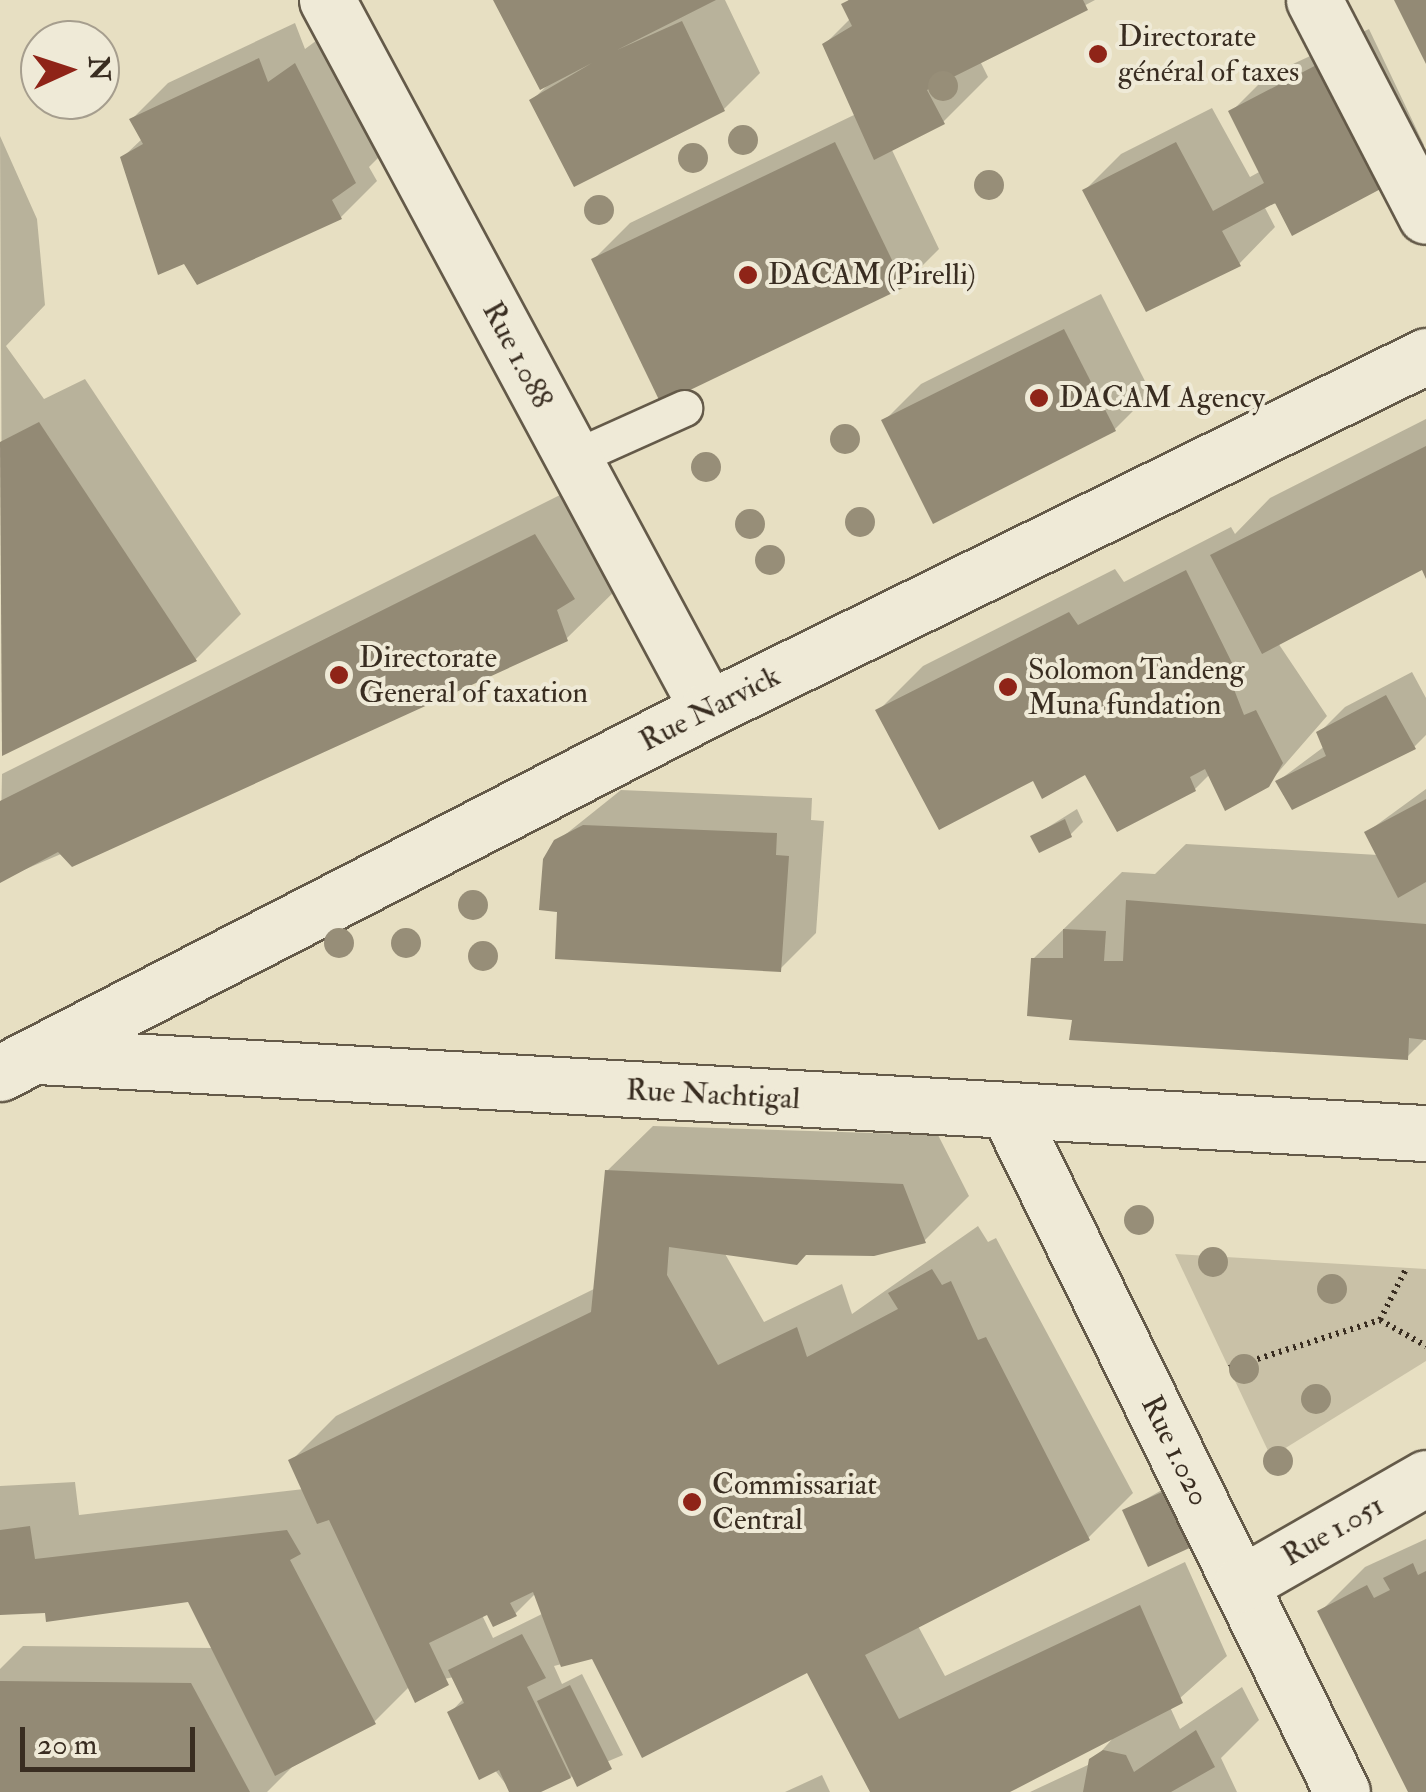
<!DOCTYPE html>
<meta charset="utf-8">
<style>
body{margin:0}
#map{position:relative;width:1426px;height:1792px;overflow:hidden;background:#e7dfc2;font-family:"IM FELL Double Pica",serif}
div>[style]{position:absolute}
[style*='--x']{left:calc(var(--x)*1px);top:calc(var(--y)*1px);width:calc(var(--w)*1px);rotate:calc(var(--a)*1deg)}
.green>*{inset:0;background:#c9c1a7}
.shadow>*{inset:0;background:#0003}
.building>*{inset:0;background:#938a75}
.path>*{height:6px;margin-top:-3px;transform-origin:0;background:repeating-linear-gradient(90deg,#392d21 0 2.5px,transparent 0 7.5px)}
.roads{filter:drop-shadow(2px 0 #645a49) drop-shadow(-2px 0 #645a49) drop-shadow(0 2px #645a49) drop-shadow(0 -2px #645a49)}
.lane>*{height:35px;margin:-17.5px;padding:0 17.5px;transform-origin:17.5px;border-radius:17.5px;background:#efead7}
.street>*{height:55px;margin:-27.5px;padding:0 27.5px;transform-origin:27.5px;border-radius:27.5px;background:#efead7}
.secondary>*{height:55px;margin:-27.5px;padding:0 27.5px;transform-origin:27.5px;border-radius:27.5px;background:#efead7}
.trees>*{width:30px;height:30px;margin:-15px;border-radius:50%;background:#978e78}
.dots>*{width:28px;height:28px;translate:-50% -50%;box-sizing:border-box;border:5px solid #efead7;border-radius:50%}
span{translate:-50% -50%;white-space:nowrap;text-align:center;line-height:1.15;-webkit-text-stroke:8px #efead7;paint-order:stroke}
.poi-label{font-size:30px;color:#392d21}
.left{translate:0 -50%;text-align:left}
.street-label{font-size:30px;color:#392d21}
.north{position:absolute;left:20px;top:20px;width:100px;height:100px;box-sizing:border-box;background:#efead7;border:2px solid #a69e8e;border-radius:50%;rotate:87deg;font-size:28px;font-weight:700;line-height:40px;text-align:center;color:#392d21}
.north::after{content:'';display:block;margin:auto;width:35px;height:45px;background:#8f2418;clip-path:polygon(50% 0,100% 100%,50% 72%,0 100%)}
.scale{position:absolute;left:20px;top:1727px;width:175px;height:45px;box-sizing:border-box;border:5px solid #392d21;border-top:0;padding-left:12px;font-size:30px;line-height:35px;white-space:nowrap;color:#392d21;-webkit-text-stroke:8px #efead7;paint-order:stroke}
</style>
<div id="map">
<div class="green">
<div style="clip-path:polygon(1175px 1254px,1426px 1269px,1426px 1361px,1271px 1457px)"></div>
</div>
<div class="shadow">
<div style="clip-path:polygon(496px 0,725px 0,760px 73px,724px 109px,532px 100px,550px 83px)"></div>
<div style="clip-path:polygon(848px 0,1095px 0,980px 61px,988px 77px,943px 122px,891px 148px,939px 249px,903px 285px,594px 259px,630px 223px,856px 114px,825px 44px,851px 18px)"></div>
<div style="clip-path:polygon(295px 23px,305px 49px,332px 29px,391px 145px,369px 167px,377px 181px,341px 217px,123px 157px,143px 138px,132px 119px,168px 83px)"></div>
<div style="clip-path:polygon(1369px 29px,1424px 145px,1388px 182px,1264px 206px,1275px 227px,1239px 264px,1085px 190px,1121px 154px,1212px 108px,1250px 177px,1261px 171px,1231px 112px,1267px 76px)"></div>
<div style="clip-path:polygon(0 136px,37px 219px,45px 305px,6px 346px,44px 399px,85px 379px,241px 614px,196px 659px,3px 753px)"></div>
<div style="clip-path:polygon(1101px 294px,1151px 393px,1115px 429px,884px 421px,921px 384px)"></div>
<div style="clip-path:polygon(1426px 419px,1426px 573px,1423px 567px,1278px 643px,1327px 716px,1267px 785px,1210px 774px,1195px 789px,1086px 772px,1035px 778px,878px 711px,923px 666px,1115px 569px,1124px 582px,1231px 527px,1235px 534px,1270px 498px)"></div>
<div style="clip-path:polygon(592px 479px,624px 582px,566px 639px,0 880px,2px 774px)"></div>
<div style="clip-path:polygon(1412px 672px,1426px 698px,1426px 735px,1414px 747px,1278px 781px,1325px 746px,1320px 732px,1345px 707px)"></div>
<div style="clip-path:polygon(1426px 789px,1426px 1038px,1407px 1057px,1075px 1018px,1033px 959px,1122px 872px,1155px 874px,1186px 844px,1378px 855px,1367px 832px)"></div>
<div style="clip-path:polygon(621px 790px,812px 798px,811px 820px,824px 821px,816px 933px,780px 969px,560px 910px,556px 842px)"></div>
<div style="clip-path:polygon(1077px 809px,1083px 822px,1071px 834px,1034px 836px)"></div>
<div style="clip-path:polygon(evenodd,653px 1126px,938px 1135px,969px 1196px,924px 1241px,724px 1252px,764px 1322px,842px 1284px,852px 1314px,978px 1226px,988px 1242px,996px 1238px,1133px 1493px,1088px 1538px,918px 1626px,945px 1676px,1185px 1562px,1227px 1656px,1170px 1707px,1180px 1729px,1242px 1687px,1259px 1720px,1221px 1758px,1237px 1792px,1030px 1792px,1090px 1764px,1114px 1737px,1005px 1792px,873px 1792px,808px 1670px,593px 1656px,554px 1666px,562px 1684px,582px 1674px,623px 1755px,535px 1792px,512px 1792px,450px 1713px,464px 1698px,454px 1677px,410px 1686px,374px 1722px,292px 1767px,267px 1792px,0 1792px,0 1669px,23px 1646px,214px 1648px,190px 1599px,0 1612px,0 1486px,75px 1482px,79px 1515px,304px 1489px,291px 1461px,336px 1416px,596px 1288px,607px 1171px,653px 1126px,536px 1593px,544px 1613px,493px 1638px,482px 1615px,515px 1614px,536px 1593px)"></div>
<div style="clip-path:polygon(1183px 1478px,1149px 1564px,1125px 1511px)"></div>
<div style="clip-path:polygon(1426px 1539px,1426px 1792px,1411px 1792px,1320px 1612px,1365px 1567px)"></div>
<div style="clip-path:polygon(822px 1775px,830px 1792px,785px 1792px)"></div>
</div>
<div class="building">
<div style="clip-path:polygon(493px 0,716px 0,617px 50px,682px 21px,725px 111px,574px 187px,529px 100px,592px 63px,540px 90px)"></div>
<div style="clip-path:polygon(849px 0,1083px 0,1088px 10px,927px 90px,945px 124px,874px 160px,822px 44px,852px 26px,841px 4px)"></div>
<div style="clip-path:polygon(1394px 0,1426px 0,1426px 64px)"></div>
<div style="clip-path:polygon(259px 58px,268px 82px,295px 63px,356px 183px,332px 200px,342px 219px,197px 285px,184px 264px,158px 275px,120px 157px,143px 144px,129px 119px)"></div>
<div style="clip-path:polygon(1326px 60px,1390px 184px,1292px 236px,1275px 203px,1222px 231px,1241px 266px,1146px 312px,1082px 190px,1176px 142px,1213px 211px,1264px 183px,1228px 111px)"></div>
<div style="clip-path:polygon(835px 142px,905px 287px,661px 404px,591px 259px)"></div>
<div style="clip-path:polygon(1064px 329px,1116px 431px,933px 524px,881px 420px)"></div>
<div style="clip-path:polygon(39px 422px,197px 661px,2px 756px,0 442px)"></div>
<div style="clip-path:polygon(1426px 446px,1426px 579px,1422px 570px,1262px 654px,1210px 555px)"></div>
<div style="clip-path:polygon(535px 534px,575px 599px,557px 610px,568px 641px,72px 867px,58px 852px,0 883px,0 801px)"></div>
<div style="clip-path:polygon(1186px 570px,1235px 669px,1228px 674px,1244px 715px,1256px 710px,1283px 763px,1269px 787px,1225px 811px,1205px 769px,1190px 777px,1196px 791px,1117px 832px,1085px 775px,1042px 799px,1033px 781px,939px 830px,875px 710px,1069px 612px,1078px 625px)"></div>
<div style="clip-path:polygon(1386px 695px,1416px 749px,1292px 810px,1275px 781px,1326px 756px,1316px 732px)"></div>
<div style="clip-path:polygon(1426px 799px,1426px 882px,1398px 898px,1364px 832px)"></div>
<div style="clip-path:polygon(1065px 819px,1072px 837px,1039px 853px,1030px 836px)"></div>
<div style="clip-path:polygon(583px 825px,777px 833px,776px 855px,789px 856px,781px 972px,555px 959px,557px 912px,539px 910px,543px 859px,554px 840px)"></div>
<div style="clip-path:polygon(1126px 900px,1426px 924px,1426px 1040px,1409px 1038px,1408px 1060px,1069px 1040px,1072px 1020px,1027px 1016px,1031px 958px,1063px 958px,1063px 929px,1106px 931px,1104px 961px,1123px 961px)"></div>
<div style="clip-path:polygon(605px 1170px,903px 1184px,926px 1243px,874px 1256px,806px 1255px,797px 1265px,669px 1247px,667px 1275px,718px 1365px,797px 1327px,807px 1357px,898px 1309px,888px 1293px,932px 1269px,942px 1285px,951px 1281px,978px 1340px,986px 1337px,1090px 1540px,865px 1655px,899px 1719px,1140px 1605px,1183px 1703px,1010px 1792px,870px 1792px,807px 1673px,642px 1758px,592px 1659px,561px 1667px,533px 1592px,510px 1603px,517px 1616px,493px 1627px,487px 1615px,429px 1643px,449px 1685px,415px 1703px,329px 1520px,317px 1524px,288px 1460px,591px 1312px)"></div>
<div style="clip-path:polygon(1171px 1488px,1196px 1545px,1148px 1567px,1122px 1510px)"></div>
<div style="clip-path:polygon(30px 1526px,35px 1559px,287px 1530px,301px 1554px,290px 1560px,376px 1724px,275px 1776px,188px 1602px,46px 1622px,45px 1613px,0 1615px,0 1530px)"></div>
<div style="clip-path:polygon(1413px 1563px,1418px 1575px,1426px 1571px,1426px 1792px,1408px 1792px,1317px 1611px,1367px 1585px,1374px 1598px,1390px 1590px,1383px 1578px)"></div>
<div style="clip-path:polygon(522px 1634px,546px 1678px,527px 1687px,571px 1778px,541px 1792px,509px 1792px,499px 1770px,479px 1780px,447px 1712px,464px 1703px,448px 1670px)"></div>
<div style="clip-path:polygon(0 1681px,191px 1683px,250px 1792px,0 1792px)"></div>
<div style="clip-path:polygon(570px 1685px,612px 1769px,577px 1787px,537px 1701px)"></div>
<div style="clip-path:polygon(1196px 1730px,1215px 1767px,1171px 1792px,1083px 1792px,1089px 1759px,1103px 1750px,1126px 1755px,1134px 1772px)"></div>
</div>
<div class="path">
<div style="--x:1380;--y:1320;--w:53;--a:29.5"></div>
<div style="--x:1229;--y:1368;--w:158;--a:-17.6"></div>
<div style="--x:1380;--y:1320;--w:57;--a:-63"></div>
</div>
<div class="roads">
<div class="lane">
<div style="--x:573;--y:458;--w:122;--a:-24.2"></div>
</div>
<div class="street">
<div style="--x:327;--y:0;--w:805;--a:61.75"></div>
<div style="--x:1314;--y:0;--w:243;--a:62.6"></div>
<div style="--x:1008;--y:1111;--w:758;--a:63.87"></div>
<div style="--x:1241;--y:1584;--w:213;--a:-29.8"></div>
</div>
<div class="secondary">
<div style="--x:38;--y:1056;--w:1390;--a:3.18"></div>
<div style="--x:0;--y:1073;--w:796;--a:-27.21"></div>
<div style="--x:708;--y:709;--w:800;--a:-26.18"></div>
</div>
</div>
<div class="trees">
<div style="left:943px;top:86px"></div>
<div style="left:743px;top:140px"></div>
<div style="left:693px;top:158px"></div>
<div style="left:989px;top:185px"></div>
<div style="left:599px;top:210px"></div>
<div style="left:845px;top:439px"></div>
<div style="left:706px;top:467px"></div>
<div style="left:860px;top:522px"></div>
<div style="left:750px;top:524px"></div>
<div style="left:770px;top:560px"></div>
<div style="left:473px;top:905px"></div>
<div style="left:339px;top:943px"></div>
<div style="left:406px;top:943px"></div>
<div style="left:483px;top:956px"></div>
<div style="left:1139px;top:1220px"></div>
<div style="left:1213px;top:1262px"></div>
<div style="left:1332px;top:1289px"></div>
<div style="left:1244px;top:1369px"></div>
<div style="left:1316px;top:1399px"></div>
<div style="left:1278px;top:1461px"></div>
</div>
<div class="dots">
<div style="left:1098px;top:54px;background:#8f2418"></div>
<div style="left:748px;top:275px;background:#8f2418"></div>
<div style="left:1039px;top:398px;background:#8f2418"></div>
<div style="left:339px;top:675px;background:#8f2418"></div>
<div style="left:1008px;top:687px;background:#8f2418"></div>
<div style="left:692px;top:1502px;background:#8f2418"></div>
</div>
<div class="poi-label">
<span class="left" style="left:1118px;top:54px">Directorate<br>général of taxes</span>
<span class="left" style="left:768px;top:275px">DACAM (Pirelli)</span>
<span class="left" style="left:1059px;top:398px">DACAM Agency</span>
<span class="left" style="left:359px;top:675px">Directorate<br>General of taxation</span>
<span class="left" style="left:1028px;top:687px">Solomon Tandeng<br>Muna fundation</span>
<span class="left" style="left:712px;top:1502px">Commissariat<br>Central</span>
</div>
<div class="street-label">
<span style="left:517px;top:355px;rotate:62deg">Rue 1.088</span>
<span style="left:710px;top:709px;rotate:-27deg">Rue Narvick</span>
<span style="left:713px;top:1095px;rotate:3deg">Rue Nachtigal</span>
<span style="left:1175px;top:1451px;rotate:64deg">Rue 1.020</span>
<span style="left:1333px;top:1531px;rotate:-30deg">Rue 1.051</span>
</div>
<div class="north">N</div>
<div class="scale">20 m</div>
</div>
